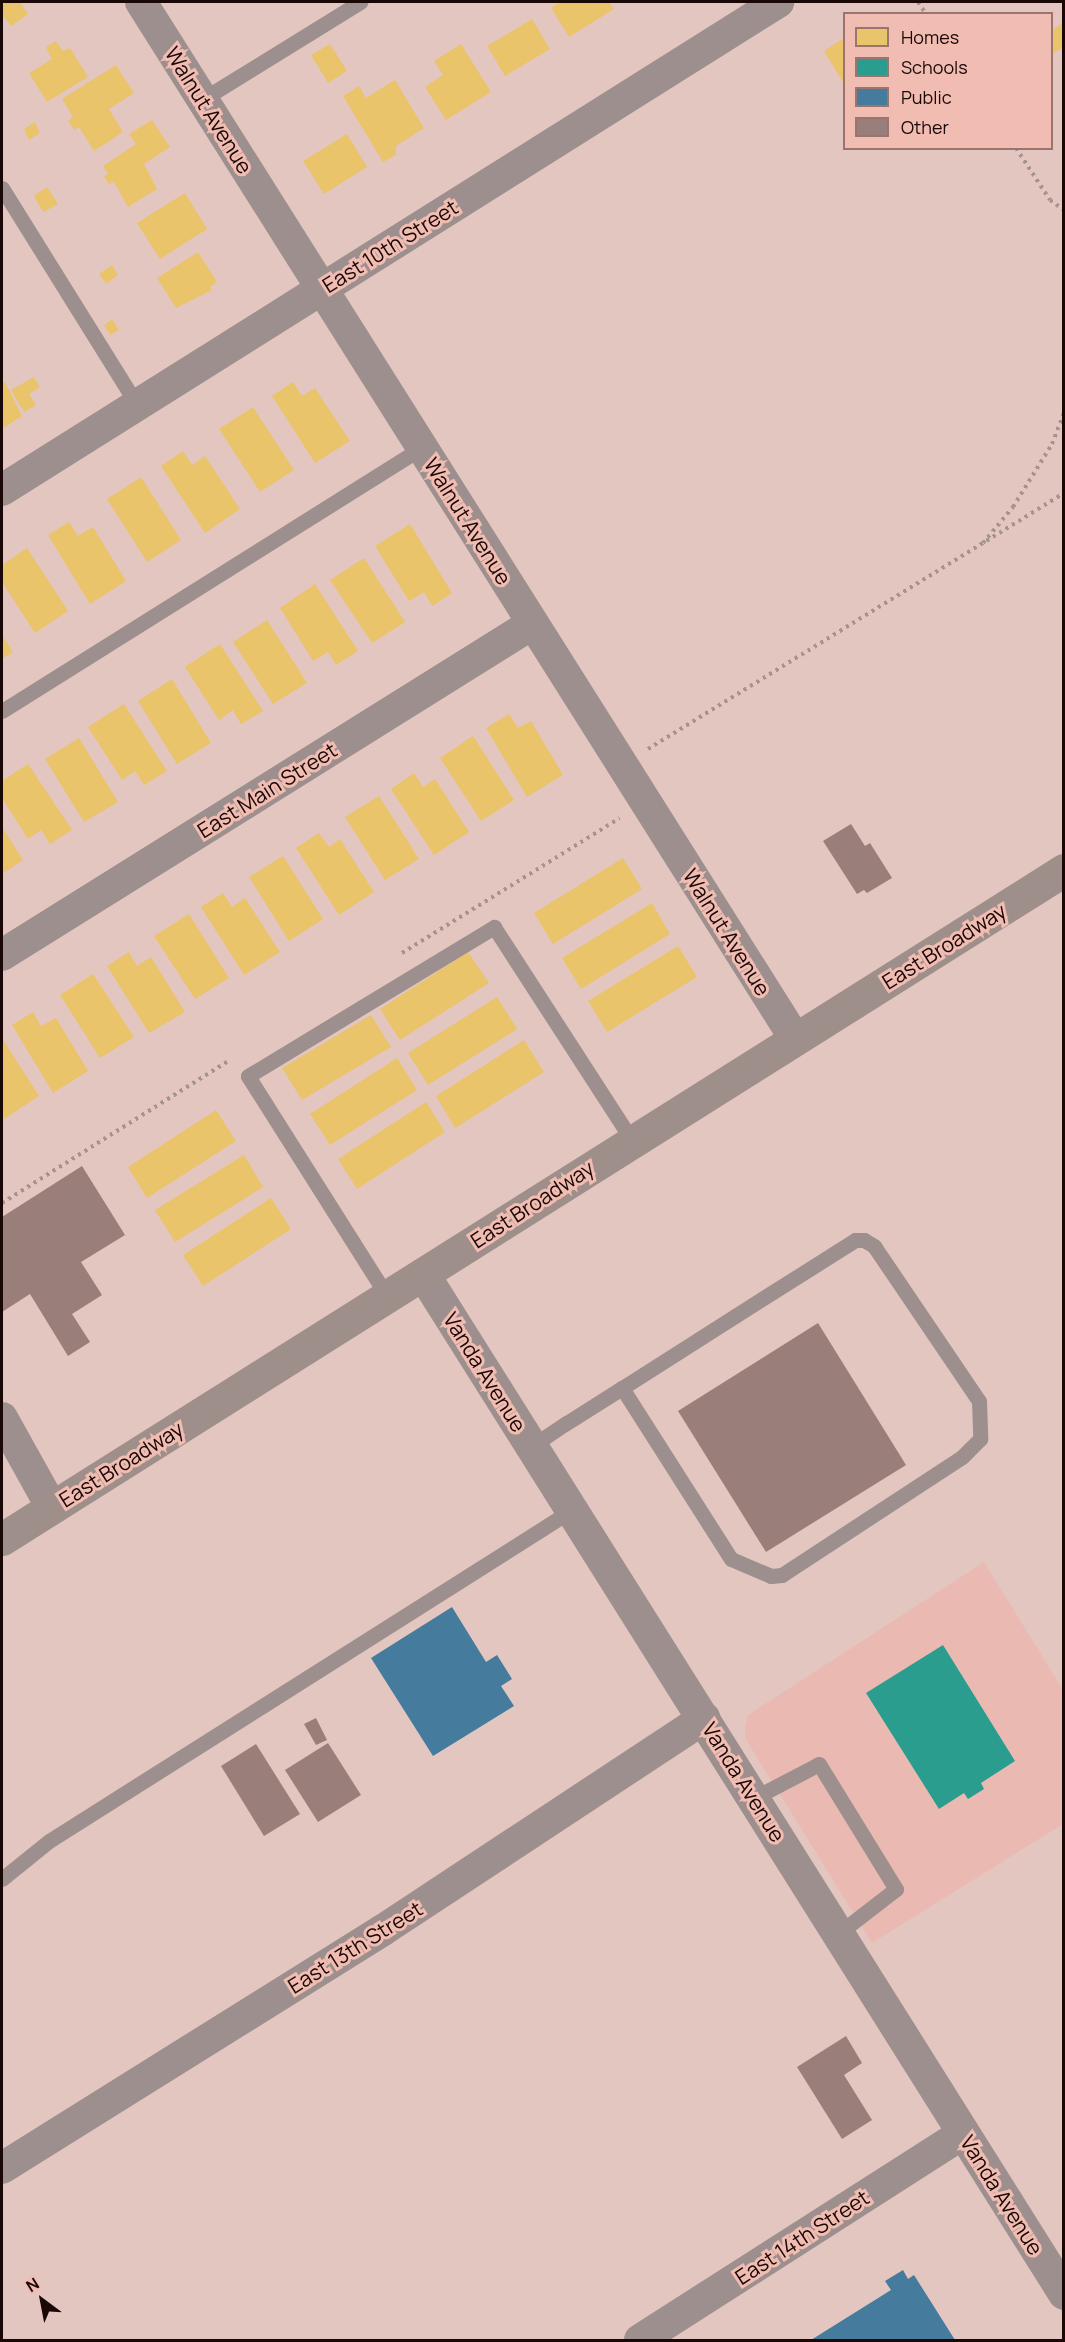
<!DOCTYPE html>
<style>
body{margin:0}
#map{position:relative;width:1065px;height:2342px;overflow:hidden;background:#e3c6c0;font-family:Manrope,sans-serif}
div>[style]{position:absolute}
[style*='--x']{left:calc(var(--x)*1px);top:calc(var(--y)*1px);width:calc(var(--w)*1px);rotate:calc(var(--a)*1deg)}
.built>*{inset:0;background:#eabab2}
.homes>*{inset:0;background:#e9c46a}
.schools>*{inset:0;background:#2a9d8f}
.public>*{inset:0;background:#457b9d}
.building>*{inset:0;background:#997e79}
.path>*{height:4px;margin-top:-2px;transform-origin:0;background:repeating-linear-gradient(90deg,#a49390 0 3px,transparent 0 7.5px)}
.service>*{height:15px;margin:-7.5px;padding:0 7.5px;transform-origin:7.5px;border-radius:7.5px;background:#9d8f8d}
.minor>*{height:32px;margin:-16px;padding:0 16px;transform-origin:16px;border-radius:16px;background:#9d8f8d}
.tertiary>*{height:33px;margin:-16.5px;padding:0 16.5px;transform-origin:16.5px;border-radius:16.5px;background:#9d8f8d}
.secondary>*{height:33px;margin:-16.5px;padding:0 16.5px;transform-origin:16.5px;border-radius:16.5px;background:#9f8f8a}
span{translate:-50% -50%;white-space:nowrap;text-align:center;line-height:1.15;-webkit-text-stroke:6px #f1bcb2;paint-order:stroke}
.street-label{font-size:21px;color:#190805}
.frame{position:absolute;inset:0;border:3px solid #190805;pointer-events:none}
.legend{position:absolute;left:843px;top:12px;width:210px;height:138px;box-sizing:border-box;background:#f1bcb2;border:2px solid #9b746d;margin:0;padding:8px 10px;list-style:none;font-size:18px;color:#190805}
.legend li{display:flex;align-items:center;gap:12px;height:30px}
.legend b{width:30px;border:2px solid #9b746d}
.north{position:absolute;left:12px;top:2270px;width:60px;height:60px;-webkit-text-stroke:4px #f1bcb2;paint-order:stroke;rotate:328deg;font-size:16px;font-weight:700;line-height:24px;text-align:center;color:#190805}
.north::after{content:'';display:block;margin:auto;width:21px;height:27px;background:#190805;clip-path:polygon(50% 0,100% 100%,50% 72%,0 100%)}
</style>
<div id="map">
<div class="built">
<div style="clip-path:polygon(984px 1562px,1063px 1690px,1063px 1824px,872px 1943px,745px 1738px,745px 1727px,748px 1715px)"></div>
</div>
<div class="homes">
<div style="clip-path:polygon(2px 2px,20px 2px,28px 14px,11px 26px,2px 15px)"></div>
<div style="clip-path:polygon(560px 2px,609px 2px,614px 9px,569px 37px,551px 8px)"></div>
<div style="clip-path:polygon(532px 19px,550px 49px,505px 76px,487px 46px)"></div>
<div style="clip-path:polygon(1064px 22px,1064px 47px,1052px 54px,1052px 30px)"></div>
<div style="clip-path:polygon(844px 38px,844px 84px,824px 51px)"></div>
<div style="clip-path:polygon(56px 41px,63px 51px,70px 48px,88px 77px,47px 102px,29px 73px,52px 59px,46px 47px)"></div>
<div style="clip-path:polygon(330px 44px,347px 71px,328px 83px,311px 55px)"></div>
<div style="clip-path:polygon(461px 44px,491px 92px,446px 120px,425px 87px,443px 75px,434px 61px)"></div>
<div style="clip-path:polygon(116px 65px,134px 93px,109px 109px,123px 132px,94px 151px,79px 127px,74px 130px,68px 120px,73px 117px,62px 99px)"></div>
<div style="clip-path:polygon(395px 80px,424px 128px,396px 146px,396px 155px,383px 162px,343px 96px,359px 86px,366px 98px)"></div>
<div style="clip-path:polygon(152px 120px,170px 147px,144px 164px,157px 189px,128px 207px,114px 182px,109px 184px,104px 176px,108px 174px,103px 166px,136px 144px,129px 134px)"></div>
<div style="clip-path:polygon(35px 122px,40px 133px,29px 140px,24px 129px)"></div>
<div style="clip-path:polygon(347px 134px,367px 167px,324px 194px,303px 161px)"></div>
<div style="clip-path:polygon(47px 187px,58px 204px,43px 212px,34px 196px)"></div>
<div style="clip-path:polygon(185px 193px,207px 229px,160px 259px,137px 223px)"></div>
<div style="clip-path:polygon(198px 252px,217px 282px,210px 287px,212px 290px,176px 308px,157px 278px)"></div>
<div style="clip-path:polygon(112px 265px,118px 275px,106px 284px,99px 274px)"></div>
<div style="clip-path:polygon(112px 319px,119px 330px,110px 335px,104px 325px)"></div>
<div style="clip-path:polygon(34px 377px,40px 387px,29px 394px,36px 405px,24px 412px,11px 390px)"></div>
<div style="clip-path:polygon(5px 382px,22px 416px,2px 429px,2px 384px)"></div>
<div style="clip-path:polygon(293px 382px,302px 396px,315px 388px,350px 441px,315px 463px,272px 396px)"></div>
<div style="clip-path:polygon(253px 407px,294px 470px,260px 492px,219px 429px)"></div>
<div style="clip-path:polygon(183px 451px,192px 465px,205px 456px,240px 509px,205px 533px,161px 466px)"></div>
<div style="clip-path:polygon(141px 477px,181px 540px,147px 562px,107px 499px)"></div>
<div style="clip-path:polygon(69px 522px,78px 536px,93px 527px,126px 581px,90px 604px,48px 535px)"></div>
<div style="clip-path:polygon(410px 524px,452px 593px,432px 606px,424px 592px,409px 601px,375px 546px)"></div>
<div style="clip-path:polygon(27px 548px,68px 611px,35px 633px,2px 582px,2px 565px)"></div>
<div style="clip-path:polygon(364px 558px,405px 622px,372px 643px,330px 580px)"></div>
<div style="clip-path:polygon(315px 584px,358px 651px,336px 665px,328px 652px,313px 661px,280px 608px)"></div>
<div style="clip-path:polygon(267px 620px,307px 683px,273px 704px,233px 642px)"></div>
<div style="clip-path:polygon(2px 634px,13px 652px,2px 659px)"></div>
<div style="clip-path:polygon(220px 644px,263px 711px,241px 724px,233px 710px,219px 720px,185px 667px)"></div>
<div style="clip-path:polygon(172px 679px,211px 743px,177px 764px,138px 701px)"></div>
<div style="clip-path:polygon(124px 704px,167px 771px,144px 785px,135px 771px,122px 780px,88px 727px)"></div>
<div style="clip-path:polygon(509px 714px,518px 728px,531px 721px,563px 775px,527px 797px,486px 728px)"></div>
<div style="clip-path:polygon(473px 736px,514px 800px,481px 821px,440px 758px)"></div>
<div style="clip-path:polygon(79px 738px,118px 802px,84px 822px,45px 759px)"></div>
<div style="clip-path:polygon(28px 764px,72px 830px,50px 844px,41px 830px,28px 839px,2px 798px,2px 781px)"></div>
<div style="clip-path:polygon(414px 773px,423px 787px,435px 779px,469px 832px,434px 855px,391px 789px)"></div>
<div style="clip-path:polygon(379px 796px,419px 859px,385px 880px,345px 817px)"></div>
<div style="clip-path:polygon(2px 827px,23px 860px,2px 874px)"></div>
<div style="clip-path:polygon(319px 833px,329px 847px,340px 839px,374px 892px,339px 915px,296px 848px)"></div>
<div style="clip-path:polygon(283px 856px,323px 919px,289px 941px,249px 877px)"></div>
<div style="clip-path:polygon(623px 858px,642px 889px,553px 944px,534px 913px)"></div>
<div style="clip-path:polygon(223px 893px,232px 907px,245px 898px,280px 952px,244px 975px,201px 907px)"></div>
<div style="clip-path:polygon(652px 903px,670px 934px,581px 989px,562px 958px)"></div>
<div style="clip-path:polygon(189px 914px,229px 978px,195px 999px,154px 936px)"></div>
<div style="clip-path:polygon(678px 946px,697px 977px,607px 1032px,588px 1001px)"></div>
<div style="clip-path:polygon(129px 952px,137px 966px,151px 957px,185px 1012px,149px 1033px,107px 966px)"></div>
<div style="clip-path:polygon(468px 952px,489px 983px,400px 1040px,380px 1009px)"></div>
<div style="clip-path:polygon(93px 974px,134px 1037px,100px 1058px,60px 995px)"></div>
<div style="clip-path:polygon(497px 997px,517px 1029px,428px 1085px,408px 1053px)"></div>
<div style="clip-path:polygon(33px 1012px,41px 1026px,56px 1018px,88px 1071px,53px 1093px,12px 1025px)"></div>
<div style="clip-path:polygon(371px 1015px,391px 1047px,302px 1100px,282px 1068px)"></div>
<div style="clip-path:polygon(2px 1038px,39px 1096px,4px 1119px,2px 1114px)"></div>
<div style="clip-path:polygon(524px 1040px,544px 1072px,455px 1128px,436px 1096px)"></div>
<div style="clip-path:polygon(397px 1058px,417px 1090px,330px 1145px,310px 1114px)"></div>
<div style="clip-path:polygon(426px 1102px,445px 1132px,357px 1189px,338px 1159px)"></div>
<div style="clip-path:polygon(216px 1110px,236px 1141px,147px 1198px,128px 1167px)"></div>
<div style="clip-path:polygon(244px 1155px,263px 1187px,175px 1242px,155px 1210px)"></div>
<div style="clip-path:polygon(271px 1198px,291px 1229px,203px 1286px,183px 1255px)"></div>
</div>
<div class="schools">
<div style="clip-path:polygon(943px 1645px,1015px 1761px,981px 1783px,984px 1789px,968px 1799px,964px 1793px,939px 1809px,866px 1693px)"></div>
</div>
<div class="public">
<div style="clip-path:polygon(452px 1607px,486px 1662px,497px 1655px,512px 1679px,501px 1686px,514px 1706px,433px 1756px,371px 1658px)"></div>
<div style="clip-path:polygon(903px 2270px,908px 2279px,914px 2275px,955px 2340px,811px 2340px,891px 2290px,885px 2281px)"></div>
</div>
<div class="building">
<div style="clip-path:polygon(851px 824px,865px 846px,870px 843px,892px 878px,867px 893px,864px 890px,857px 894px,823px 841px)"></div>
<div style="clip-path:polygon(82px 1166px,125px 1235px,81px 1262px,102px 1295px,72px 1314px,90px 1342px,68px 1356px,30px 1294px,2px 1312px,2px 1217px)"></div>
<div style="clip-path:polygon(818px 1323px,906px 1465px,766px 1552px,678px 1411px)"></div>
<div style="clip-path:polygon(316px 1718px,327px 1740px,316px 1745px,304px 1724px)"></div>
<div style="clip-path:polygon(328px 1743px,361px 1795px,318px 1822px,285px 1770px)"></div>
<div style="clip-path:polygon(256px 1744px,300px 1814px,264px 1836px,221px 1766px)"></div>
<div style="clip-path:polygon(846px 2036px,862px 2063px,844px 2075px,872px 2120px,842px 2139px,797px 2067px)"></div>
</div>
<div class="path">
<div style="--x:918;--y:2;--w:14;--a:56"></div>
<div style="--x:1016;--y:148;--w:62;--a:56.8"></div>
<div style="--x:1050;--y:200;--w:17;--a:36"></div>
<div style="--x:983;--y:543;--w:47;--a:-50.2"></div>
<div style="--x:1013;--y:507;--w:74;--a:-58.2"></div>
<div style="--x:1052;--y:444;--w:34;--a:-69"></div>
<div style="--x:648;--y:749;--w:488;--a:-31.6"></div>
<div style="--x:402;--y:953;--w:256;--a:-31.8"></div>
<div style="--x:2;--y:1203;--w:269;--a:-32.1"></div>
</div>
<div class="service">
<div style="--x:203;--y:99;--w:185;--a:-31.7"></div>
<div style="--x:2;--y:188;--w:256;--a:58.1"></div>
<div style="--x:2;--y:711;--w:496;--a:-32.1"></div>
<div style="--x:387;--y:1296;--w:260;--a:-122.3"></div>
<div style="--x:248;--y:1076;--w:288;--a:-31.2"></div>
<div style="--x:494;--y:927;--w:254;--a:57.1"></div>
<div style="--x:532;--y:1446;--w:40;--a:-34"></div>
<div style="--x:565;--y:1424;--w:67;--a:-32.3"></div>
<div style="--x:622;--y:1388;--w:134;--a:-32.5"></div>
<div style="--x:735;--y:1316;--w:142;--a:-32.3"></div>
<div style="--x:855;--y:1240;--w:9;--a:0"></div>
<div style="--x:864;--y:1240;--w:12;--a:31"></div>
<div style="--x:874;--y:1246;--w:187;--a:55.9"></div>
<div style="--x:979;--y:1401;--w:38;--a:88"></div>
<div style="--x:980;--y:1439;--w:25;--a:135"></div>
<div style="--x:962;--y:1457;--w:215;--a:146.8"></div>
<div style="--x:782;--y:1575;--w:11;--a:175"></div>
<div style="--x:771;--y:1576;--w:43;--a:-157"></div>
<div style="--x:731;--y:1559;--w:203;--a:-122.5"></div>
<div style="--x:754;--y:1798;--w:73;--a:-27.6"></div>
<div style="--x:819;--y:1764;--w:147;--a:58.4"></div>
<div style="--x:896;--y:1889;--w:72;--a:142.3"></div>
<div style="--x:2;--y:1879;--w:60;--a:-39"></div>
<div style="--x:49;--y:1841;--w:619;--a:-32.33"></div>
</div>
<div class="minor">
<div style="--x:141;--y:2;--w:1227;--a:57.75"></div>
<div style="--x:2;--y:490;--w:917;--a:-32.16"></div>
<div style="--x:2;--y:955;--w:625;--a:-31.99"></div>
<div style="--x:2;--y:1418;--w:103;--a:60.9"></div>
<div style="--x:2;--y:2168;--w:449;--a:-32"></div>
<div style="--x:383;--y:1930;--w:385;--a:-33.4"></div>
<div style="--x:640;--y:2340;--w:384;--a:-32.6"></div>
</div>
<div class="tertiary">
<div style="--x:423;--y:1274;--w:1204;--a:57.83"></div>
</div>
<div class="secondary">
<div style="--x:2;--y:1539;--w:1255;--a:-32.21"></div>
</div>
<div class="street-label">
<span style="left:209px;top:110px;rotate:58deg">Walnut Avenue</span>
<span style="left:390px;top:246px;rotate:-32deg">East 10th Street</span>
<span style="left:468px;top:521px;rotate:58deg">Walnut Avenue</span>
<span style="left:267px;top:790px;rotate:-32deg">East Main Street</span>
<span style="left:727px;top:932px;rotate:58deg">Walnut Avenue</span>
<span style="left:944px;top:946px;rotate:-32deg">East Broadway</span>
<span style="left:532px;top:1204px;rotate:-33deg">East Broadway</span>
<span style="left:485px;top:1372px;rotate:58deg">Vanda Avenue</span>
<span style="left:121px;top:1464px;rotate:-32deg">East Broadway</span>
<span style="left:744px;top:1782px;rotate:58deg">Vanda Avenue</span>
<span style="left:355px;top:1947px;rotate:-32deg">East 13th Street</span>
<span style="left:1002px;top:2195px;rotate:58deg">Vanda Avenue</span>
<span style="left:802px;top:2237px;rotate:-33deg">East 14th Street</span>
</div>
<div class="frame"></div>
<ul class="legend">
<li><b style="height:16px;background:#e9c46a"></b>Homes</li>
<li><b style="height:16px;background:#2a9d8f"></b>Schools</li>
<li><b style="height:16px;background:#457b9d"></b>Public</li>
<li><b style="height:16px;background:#997e79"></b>Other</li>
</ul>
<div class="north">N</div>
</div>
